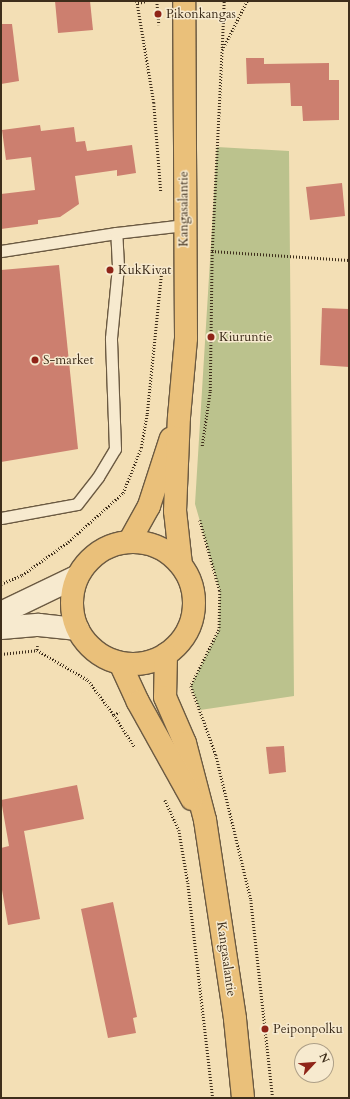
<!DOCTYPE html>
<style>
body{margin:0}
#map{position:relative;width:350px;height:1099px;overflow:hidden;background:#f3dfb5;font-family:Cardo,serif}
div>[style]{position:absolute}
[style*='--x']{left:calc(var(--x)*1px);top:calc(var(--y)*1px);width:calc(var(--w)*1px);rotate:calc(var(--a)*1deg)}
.green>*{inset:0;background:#bbc28d}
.building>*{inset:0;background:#cc7f6f}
.path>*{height:2.5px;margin-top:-1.25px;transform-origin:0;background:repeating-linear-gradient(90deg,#3e2e1b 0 1px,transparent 0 3px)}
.roads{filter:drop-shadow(1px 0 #6b5a42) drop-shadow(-1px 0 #6b5a42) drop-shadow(0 1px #6b5a42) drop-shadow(0 -1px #6b5a42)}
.lane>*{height:11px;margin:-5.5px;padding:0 5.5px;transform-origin:5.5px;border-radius:5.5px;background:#f7eacf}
.secondary>*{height:22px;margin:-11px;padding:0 11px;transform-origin:11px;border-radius:11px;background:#f7eacf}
.primary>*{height:22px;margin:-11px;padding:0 11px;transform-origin:11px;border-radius:11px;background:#eac07a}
.primary>.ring{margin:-11px;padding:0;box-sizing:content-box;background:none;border:22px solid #eac07a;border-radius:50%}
.dots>*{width:11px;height:11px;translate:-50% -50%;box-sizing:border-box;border:2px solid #f7eacf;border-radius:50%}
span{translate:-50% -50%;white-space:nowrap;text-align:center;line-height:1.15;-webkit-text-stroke:3px #f7eacf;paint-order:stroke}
.poi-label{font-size:13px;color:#3e2e1b}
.left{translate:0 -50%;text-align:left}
.street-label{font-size:13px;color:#3e2e1b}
.frame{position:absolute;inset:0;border:2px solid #3e2e1b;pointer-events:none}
.north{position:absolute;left:294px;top:1043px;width:40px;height:40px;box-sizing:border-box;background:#f7eacf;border:1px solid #ad9f87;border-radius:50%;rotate:64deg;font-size:11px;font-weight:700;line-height:16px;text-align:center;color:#3e2e1b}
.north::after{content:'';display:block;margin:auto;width:14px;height:18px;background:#8f2418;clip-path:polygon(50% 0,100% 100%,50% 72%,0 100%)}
</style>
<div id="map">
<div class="green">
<div style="clip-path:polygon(217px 147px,289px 151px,294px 696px,200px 710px,191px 686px,219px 630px,220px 591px,195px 504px)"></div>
</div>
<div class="building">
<div style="clip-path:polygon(55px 1px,90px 1px,93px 30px,58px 33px)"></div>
<div style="clip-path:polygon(1px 24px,12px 24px,19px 81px,1px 84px)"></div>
<div style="clip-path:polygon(246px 58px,264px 58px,264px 64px,329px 63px,329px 80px,339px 80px,339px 120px,303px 121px,302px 106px,291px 106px,290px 83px,247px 84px)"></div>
<div style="clip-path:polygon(40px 125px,41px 131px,74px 127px,76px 142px,85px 141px,87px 151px,132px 145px,136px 173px,117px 176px,117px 170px,75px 176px,79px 204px,60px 217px,38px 220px,38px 224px,1px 229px,1px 194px,35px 190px,31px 157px,6px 160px,2px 130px)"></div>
<div style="clip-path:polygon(342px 183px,345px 216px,310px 220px,306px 187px)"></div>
<div style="clip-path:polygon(59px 265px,78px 449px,1px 462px,1px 270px)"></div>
<div style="clip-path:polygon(322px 308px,349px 309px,349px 367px,320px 365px)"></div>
<div style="clip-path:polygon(284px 746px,286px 772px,269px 774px,266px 747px)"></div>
<div style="clip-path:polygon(77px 785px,84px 819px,24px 831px,40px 919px,8px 925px,1px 884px,1px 848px,9px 846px,1px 800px)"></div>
<div style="clip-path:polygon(113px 902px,137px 1017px,133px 1018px,136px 1033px,108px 1038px,81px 909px)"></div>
</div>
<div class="path">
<div style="--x:137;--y:1;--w:103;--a:80.5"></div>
<div style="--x:154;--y:103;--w:88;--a:85.5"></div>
<div style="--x:157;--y:1;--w:24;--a:85"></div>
<div style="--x:138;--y:3;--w:8;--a:-14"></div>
<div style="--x:222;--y:48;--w:47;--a:-87.6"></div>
<div style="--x:212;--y:251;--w:137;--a:3.8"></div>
<div style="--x:202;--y:446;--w:56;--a:-81.7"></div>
<div style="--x:210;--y:391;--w:140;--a:-89.2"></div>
<div style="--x:212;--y:251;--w:201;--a:-87.2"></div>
<div style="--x:222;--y:50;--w:55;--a:-63"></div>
<div style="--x:200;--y:520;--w:74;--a:74.3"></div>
<div style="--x:220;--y:591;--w:39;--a:91"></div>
<div style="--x:219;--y:630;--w:63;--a:116.6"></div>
<div style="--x:191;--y:686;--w:73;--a:70.1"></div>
<div style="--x:216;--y:755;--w:149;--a:76.4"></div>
<div style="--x:251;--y:900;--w:199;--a:83.7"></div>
<div style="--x:1;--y:584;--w:23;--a:-23"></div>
<div style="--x:22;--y:575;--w:57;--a:-35.7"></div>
<div style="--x:68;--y:542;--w:74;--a:-41.7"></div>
<div style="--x:123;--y:493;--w:48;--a:-68.2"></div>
<div style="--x:141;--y:448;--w:35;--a:-80"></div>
<div style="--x:147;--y:414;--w:149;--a:-84.2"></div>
<div style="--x:38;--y:646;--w:4;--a:104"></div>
<div style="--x:37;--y:650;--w:59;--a:30.5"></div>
<div style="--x:88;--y:680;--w:44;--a:53.4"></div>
<div style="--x:114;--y:715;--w:6;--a:-31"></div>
<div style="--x:1;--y:654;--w:36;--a:-6"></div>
<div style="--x:114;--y:715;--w:38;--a:57"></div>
<div style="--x:165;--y:800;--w:33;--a:65"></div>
<div style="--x:179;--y:830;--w:54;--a:80.4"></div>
<div style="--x:188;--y:883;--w:216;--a:83.4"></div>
</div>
<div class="roads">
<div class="lane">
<div style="--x:1;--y:251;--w:116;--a:-8.9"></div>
<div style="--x:1;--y:518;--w:77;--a:-10.4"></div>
<div style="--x:77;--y:504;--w:34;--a:-52"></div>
<div style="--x:98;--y:477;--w:33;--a:-59"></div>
<div style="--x:115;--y:449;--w:111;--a:-92.1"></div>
<div style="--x:111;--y:338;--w:72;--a:-84.4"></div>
<div style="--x:118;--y:266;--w:33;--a:-93"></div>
<div style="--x:116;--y:233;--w:68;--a:-6.7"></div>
</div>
<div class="secondary">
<div style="--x:1;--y:613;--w:85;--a:-25.7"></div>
<div style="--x:1;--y:628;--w:38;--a:-5"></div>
<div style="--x:39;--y:625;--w:39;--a:6"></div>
</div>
<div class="primary">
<div style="--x:129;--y:542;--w:41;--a:-60.9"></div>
<div style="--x:149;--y:506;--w:71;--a:-72.1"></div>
<div class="ring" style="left:72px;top:542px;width:100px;height:100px"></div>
<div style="--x:181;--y:565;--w:54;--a:-96.3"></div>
<div style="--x:175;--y:511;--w:94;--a:-87.6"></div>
<div style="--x:179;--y:417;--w:79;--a:-84.9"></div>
<div style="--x:186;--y:338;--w:337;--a:-90.3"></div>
<div style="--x:166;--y:654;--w:43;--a:91.3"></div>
<div style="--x:165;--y:697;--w:50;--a:66.5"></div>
<div style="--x:185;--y:743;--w:80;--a:75.4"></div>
<div style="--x:205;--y:820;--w:201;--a:81.4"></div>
<div style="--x:235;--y:1019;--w:79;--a:84.2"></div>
<div style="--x:120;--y:663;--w:43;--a:65.2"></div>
<div style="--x:138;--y:702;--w:111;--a:60.9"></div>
</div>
</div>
<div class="dots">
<div style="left:158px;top:14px;background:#8f2418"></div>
<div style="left:110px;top:270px;background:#8f2418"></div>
<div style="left:211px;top:337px;background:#8f2418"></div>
<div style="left:35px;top:360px;background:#8f2418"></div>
<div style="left:265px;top:1029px;background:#8f2418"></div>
</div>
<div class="poi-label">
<span class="left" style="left:166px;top:14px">Pikonkangas</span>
<span class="left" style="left:118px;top:270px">KukKivat</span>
<span class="left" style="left:219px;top:337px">Kiuruntie</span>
<span class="left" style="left:43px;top:360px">S-market</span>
<span class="left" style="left:273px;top:1029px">Peiponpolku</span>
</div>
<div class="street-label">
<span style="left:184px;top:209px;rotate:-90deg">Kangasalantie</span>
<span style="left:226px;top:959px;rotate:82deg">Kangasalantie</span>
</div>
<div class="frame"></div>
<div class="north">N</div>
</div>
